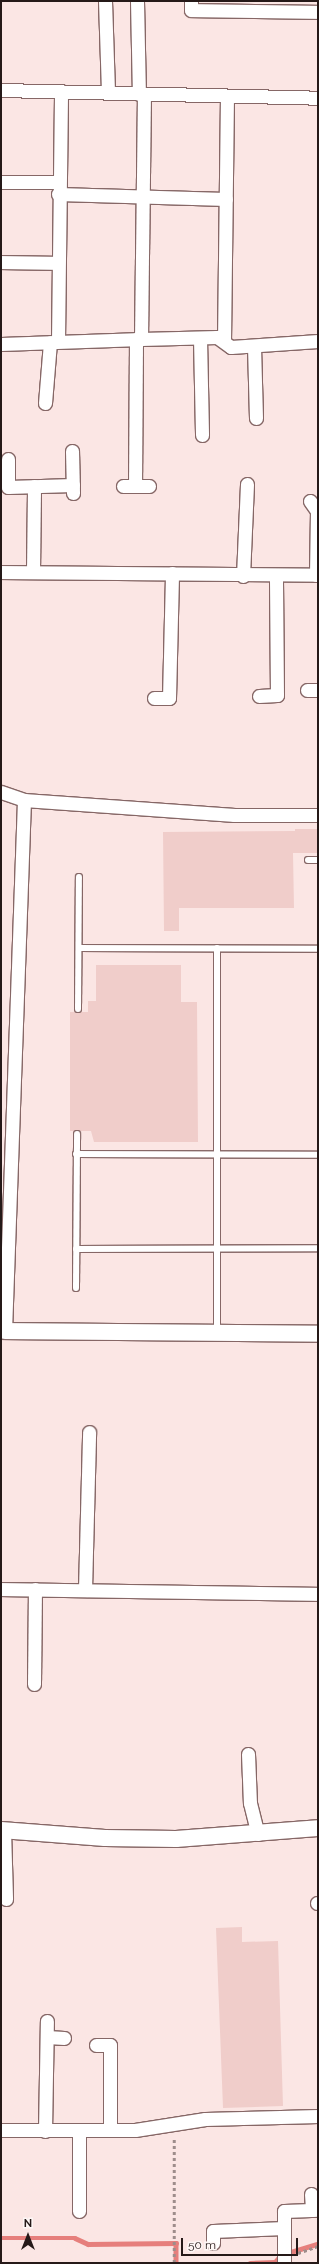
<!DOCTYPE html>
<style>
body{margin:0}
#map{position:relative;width:319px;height:2264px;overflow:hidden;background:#fbe6e4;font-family:Raleway,sans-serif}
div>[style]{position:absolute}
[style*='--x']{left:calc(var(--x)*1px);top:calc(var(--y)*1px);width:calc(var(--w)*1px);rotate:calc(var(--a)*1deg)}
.stream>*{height:4.5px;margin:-2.25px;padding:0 2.25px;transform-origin:2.25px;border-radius:2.25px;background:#e67f7c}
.building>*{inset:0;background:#f0cdca}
.path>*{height:2.5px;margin-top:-1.25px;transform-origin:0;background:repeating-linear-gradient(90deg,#9e8d8b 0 3px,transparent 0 6px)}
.roads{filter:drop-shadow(1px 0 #866766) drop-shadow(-1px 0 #866766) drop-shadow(0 1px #866766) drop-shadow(0 -1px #866766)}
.service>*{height:6px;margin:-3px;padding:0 3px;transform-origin:3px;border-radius:3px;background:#fff}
.minor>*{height:13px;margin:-6.5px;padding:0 6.5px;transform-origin:6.5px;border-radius:6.5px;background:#fff}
.tertiary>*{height:16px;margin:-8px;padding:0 8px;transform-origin:8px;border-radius:8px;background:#fff}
span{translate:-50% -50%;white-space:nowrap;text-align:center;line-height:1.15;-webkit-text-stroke:3px #fef7f6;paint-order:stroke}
.frame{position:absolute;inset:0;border:2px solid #251918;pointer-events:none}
.north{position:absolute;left:8px;top:2216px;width:40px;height:40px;-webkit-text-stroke:3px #fef7f6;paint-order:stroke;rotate:0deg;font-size:11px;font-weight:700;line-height:16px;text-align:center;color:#251918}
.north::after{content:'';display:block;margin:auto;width:14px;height:18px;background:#251918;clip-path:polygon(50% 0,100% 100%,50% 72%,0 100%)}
.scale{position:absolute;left:181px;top:2238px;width:117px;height:18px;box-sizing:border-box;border:2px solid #251918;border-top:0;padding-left:5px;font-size:12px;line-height:14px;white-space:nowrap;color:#251918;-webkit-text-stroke:3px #fef7f6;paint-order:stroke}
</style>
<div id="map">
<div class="stream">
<div style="--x:1;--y:2238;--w:74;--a:0"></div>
<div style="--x:75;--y:2238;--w:14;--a:25"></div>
<div style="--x:88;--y:2244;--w:88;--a:-0.7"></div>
<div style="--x:176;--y:2243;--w:20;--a:90"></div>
<div style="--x:250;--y:2263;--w:25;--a:-2"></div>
<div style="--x:275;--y:2262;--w:9;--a:-49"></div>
<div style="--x:281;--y:2255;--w:39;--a:-17"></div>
</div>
<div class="building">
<div style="clip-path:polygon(295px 829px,318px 829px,318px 853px,293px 853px,294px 908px,179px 908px,179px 931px,164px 931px,163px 832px,295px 831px)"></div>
<div style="clip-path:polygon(96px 965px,181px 965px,181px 1002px,197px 1002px,198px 1142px,94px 1142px,91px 1131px,70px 1131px,70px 1012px,88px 1012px,88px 1001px,96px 1001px)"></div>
<div style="clip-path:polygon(242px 1927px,242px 1942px,278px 1941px,283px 2106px,223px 2108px,216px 1928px)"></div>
</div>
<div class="path">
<div style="--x:298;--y:2253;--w:21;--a:-19"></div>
<div style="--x:174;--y:2263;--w:125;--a:-90"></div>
</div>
<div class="roads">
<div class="service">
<div style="--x:308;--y:860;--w:10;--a:0"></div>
<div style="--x:79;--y:948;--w:239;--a:0.2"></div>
<div style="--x:217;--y:948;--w:384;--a:90"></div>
<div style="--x:78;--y:1009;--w:132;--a:-89.6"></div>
<div style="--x:76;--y:1154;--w:242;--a:0.2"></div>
<div style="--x:76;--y:1249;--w:242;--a:-0.2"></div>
<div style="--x:76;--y:1288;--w:154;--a:-89.6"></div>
</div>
<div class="minor">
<div style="--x:105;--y:1;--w:92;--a:88.1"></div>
<div style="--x:137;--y:1;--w:93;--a:88.8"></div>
<div style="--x:191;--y:1;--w:9;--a:90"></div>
<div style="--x:191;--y:10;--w:127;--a:0.9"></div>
<div style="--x:1;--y:90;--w:317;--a:1.4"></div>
<div style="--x:1;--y:182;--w:57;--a:0"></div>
<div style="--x:58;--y:194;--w:168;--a:1.7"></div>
<div style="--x:1;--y:262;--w:57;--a:1"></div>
<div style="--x:200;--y:338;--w:97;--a:88.8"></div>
<div style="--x:141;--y:339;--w:76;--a:-1.5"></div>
<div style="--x:217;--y:337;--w:17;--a:36"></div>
<div style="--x:231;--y:347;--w:87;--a:-3.9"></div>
<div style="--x:58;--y:341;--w:250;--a:-89.3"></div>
<div style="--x:224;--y:341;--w:244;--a:-89.3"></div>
<div style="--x:1;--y:344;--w:140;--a:-2"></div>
<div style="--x:141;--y:339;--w:245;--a:-89.3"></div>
<div style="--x:254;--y:346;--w:72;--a:88.4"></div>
<div style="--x:45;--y:403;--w:61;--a:-85.3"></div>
<div style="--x:72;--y:451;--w:42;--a:88.6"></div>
<div style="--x:8;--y:459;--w:28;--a:90"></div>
<div style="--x:8;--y:487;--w:65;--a:-1.8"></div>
<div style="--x:123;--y:486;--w:26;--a:0"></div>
<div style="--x:135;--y:486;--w:147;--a:-89.6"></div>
<div style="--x:310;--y:501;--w:12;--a:55"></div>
<div style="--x:317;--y:511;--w:64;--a:90.9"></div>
<div style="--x:33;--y:571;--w:85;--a:-89.3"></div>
<div style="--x:1;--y:572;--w:317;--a:0.5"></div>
<div style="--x:243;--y:576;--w:92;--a:-87.5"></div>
<div style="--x:307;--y:690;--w:11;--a:0"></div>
<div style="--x:259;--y:696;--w:18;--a:-3"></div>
<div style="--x:277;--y:695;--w:119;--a:-90.5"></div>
<div style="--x:154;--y:698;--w:15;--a:0"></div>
<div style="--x:169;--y:698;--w:125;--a:-88.6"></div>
<div style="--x:1;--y:792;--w:24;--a:19"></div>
<div style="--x:1;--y:1331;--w:4;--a:0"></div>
<div style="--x:5;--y:1331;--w:531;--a:-87.95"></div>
<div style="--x:24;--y:800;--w:211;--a:4.1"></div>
<div style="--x:234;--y:815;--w:84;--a:0"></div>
<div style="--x:1;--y:1589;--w:317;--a:0.9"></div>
<div style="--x:85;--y:1590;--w:158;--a:-88.5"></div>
<div style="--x:34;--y:1684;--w:95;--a:-89.4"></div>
<div style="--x:248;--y:1754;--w:49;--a:87.7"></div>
<div style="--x:250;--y:1803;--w:32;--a:76"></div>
<div style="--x:4;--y:1830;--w:69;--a:88.3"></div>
<div style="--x:317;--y:1903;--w:1;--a:0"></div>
<div style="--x:47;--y:2037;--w:17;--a:3"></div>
<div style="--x:96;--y:2045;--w:14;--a:0"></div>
<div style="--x:110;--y:2045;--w:85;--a:90"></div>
<div style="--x:1;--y:2130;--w:134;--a:0"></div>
<div style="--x:135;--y:2130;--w:71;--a:-8.9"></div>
<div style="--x:205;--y:2119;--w:113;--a:-1.5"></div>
<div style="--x:45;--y:2131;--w:110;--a:-89"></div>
<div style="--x:79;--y:2131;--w:80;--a:90"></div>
<div style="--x:311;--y:2194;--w:16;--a:86"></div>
<div style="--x:213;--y:2243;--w:12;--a:-90"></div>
<div style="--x:213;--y:2231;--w:71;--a:-2.4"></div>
<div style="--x:284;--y:2263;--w:52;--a:-90"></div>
<div style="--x:284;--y:2211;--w:34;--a:-2"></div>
</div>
<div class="tertiary">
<div style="--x:5;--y:1331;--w:313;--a:0.5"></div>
<div style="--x:1;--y:1830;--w:104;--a:4.4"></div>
<div style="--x:105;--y:1838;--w:71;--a:0.8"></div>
<div style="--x:176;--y:1839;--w:142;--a:-4.4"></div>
</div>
</div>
<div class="frame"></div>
<div class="north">N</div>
<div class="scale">50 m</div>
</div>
